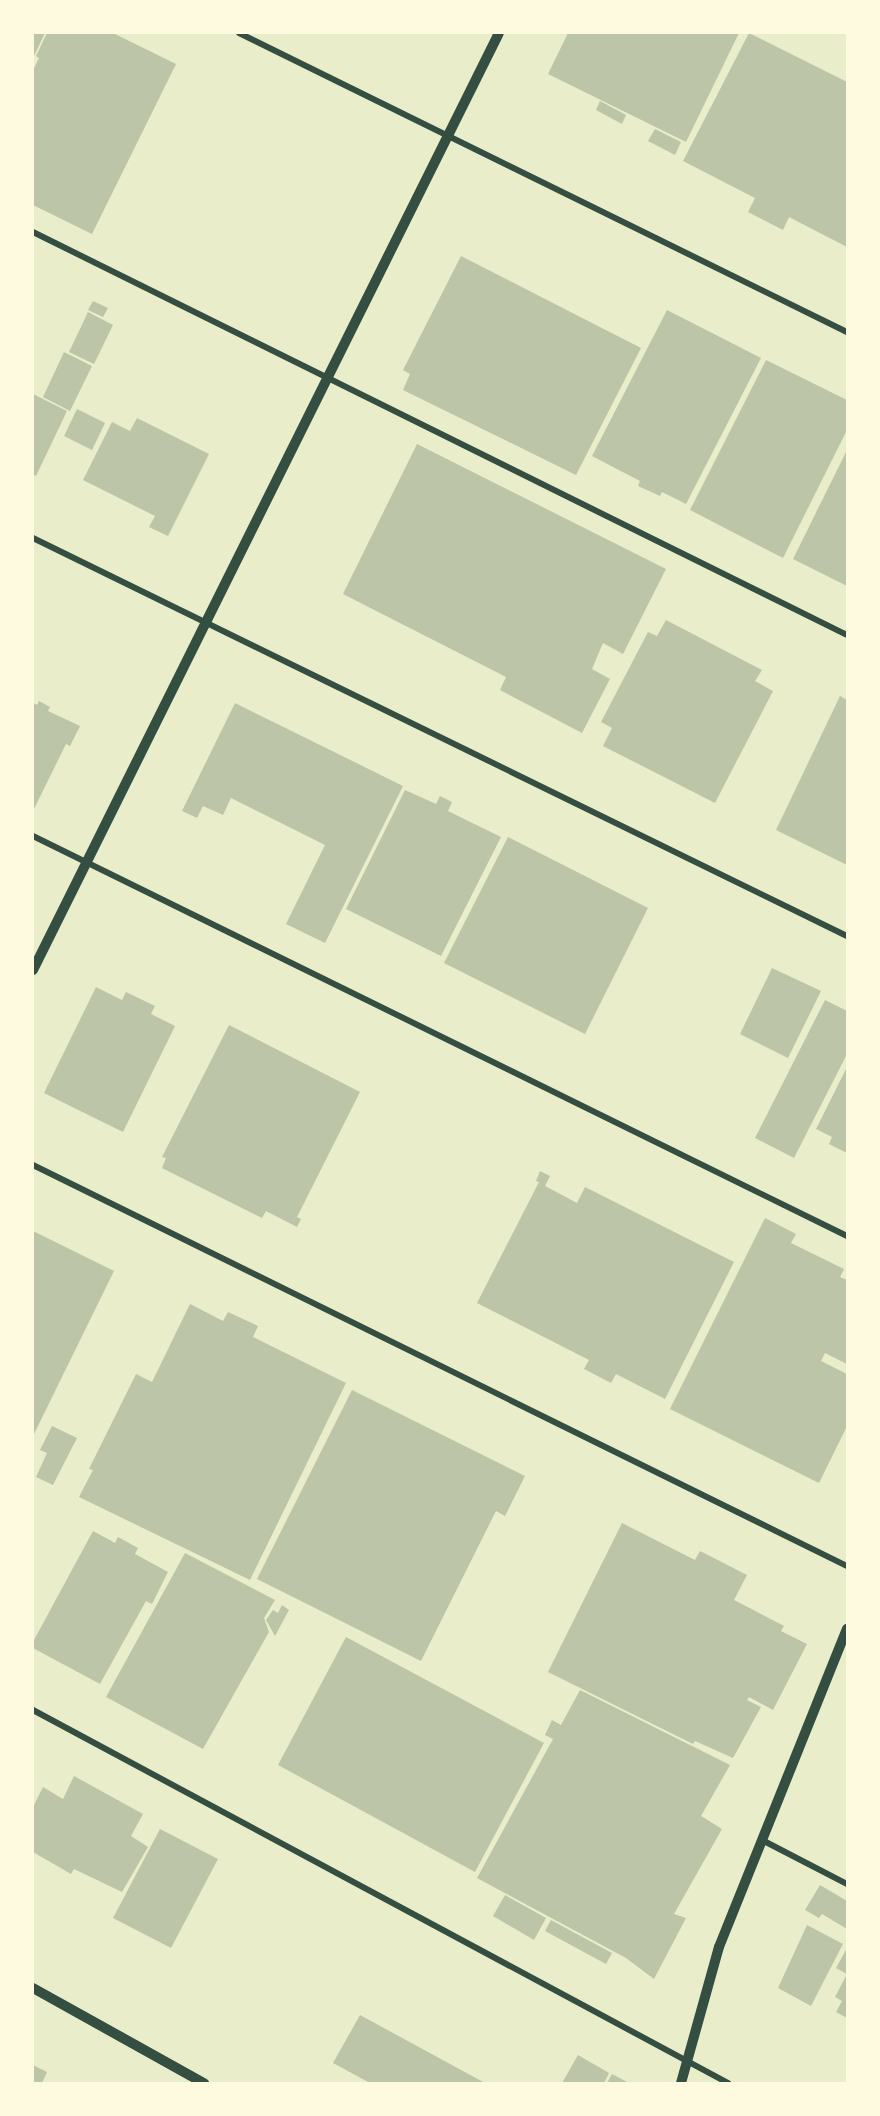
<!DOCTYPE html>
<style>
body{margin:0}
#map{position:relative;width:880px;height:2116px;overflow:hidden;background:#e9edc9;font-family:Rubik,sans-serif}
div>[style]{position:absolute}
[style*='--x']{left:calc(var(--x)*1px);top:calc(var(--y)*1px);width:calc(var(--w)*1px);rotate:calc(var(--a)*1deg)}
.building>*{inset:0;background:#bcc5a7}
.minor>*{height:6px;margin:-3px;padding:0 3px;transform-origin:3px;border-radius:3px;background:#344e41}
.tertiary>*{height:10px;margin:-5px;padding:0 5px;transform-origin:5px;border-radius:5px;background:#344e41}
span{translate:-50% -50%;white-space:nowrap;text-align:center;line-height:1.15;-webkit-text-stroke:4.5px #fefae0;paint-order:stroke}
.frame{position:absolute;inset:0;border:34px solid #fefae0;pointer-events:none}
</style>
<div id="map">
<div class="building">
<div style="clip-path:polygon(33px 33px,45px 33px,33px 58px)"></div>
<div style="clip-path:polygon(47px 33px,113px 33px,176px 64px,92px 234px,33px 205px,33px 70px,39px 58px,36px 56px)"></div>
<div style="clip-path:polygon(568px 33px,739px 33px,686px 142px,548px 74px)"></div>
<div style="clip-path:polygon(749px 33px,847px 82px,847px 247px,789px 217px,783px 230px,748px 212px,755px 198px,683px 161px)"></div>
<div style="clip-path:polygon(600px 101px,626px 115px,622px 124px,596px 110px)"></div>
<div style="clip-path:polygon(655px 129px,681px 142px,675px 155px,648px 141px)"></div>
<div style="clip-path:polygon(461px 256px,641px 348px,576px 475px,403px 390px,410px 374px,403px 370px)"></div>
<div style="clip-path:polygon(93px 301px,108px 308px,103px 317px,88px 310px)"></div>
<div style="clip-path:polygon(667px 310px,761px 358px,686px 504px,662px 492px,660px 496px,638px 486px,640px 481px,592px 456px)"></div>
<div style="clip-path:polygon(88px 312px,113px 325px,94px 364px,69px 352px)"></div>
<div style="clip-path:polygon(64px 352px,92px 366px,70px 411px,43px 397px)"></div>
<div style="clip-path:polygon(766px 360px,847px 400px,847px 430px,783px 558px,690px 510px)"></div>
<div style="clip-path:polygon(33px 394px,67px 411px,36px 476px,33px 474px)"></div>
<div style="clip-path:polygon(77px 409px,105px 423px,92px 450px,64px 436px)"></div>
<div style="clip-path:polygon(137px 418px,209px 454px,168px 536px,149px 527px,155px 516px,83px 480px,112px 422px,130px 431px)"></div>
<div style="clip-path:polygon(417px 444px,666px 569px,623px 654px,603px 643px,592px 669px,610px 679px,582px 733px,500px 690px,506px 677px,343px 594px)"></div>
<div style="clip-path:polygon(847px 450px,847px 586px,793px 559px)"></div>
<div style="clip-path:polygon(666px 620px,762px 670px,755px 681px,773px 691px,715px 803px,603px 746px,612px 728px,601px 722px,648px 632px,657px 636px)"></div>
<div style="clip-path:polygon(840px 696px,847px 700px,847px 865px,776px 830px)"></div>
<div style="clip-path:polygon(39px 701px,50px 707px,48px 711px,80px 726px,70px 746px,66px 744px,33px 811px,33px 703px,37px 705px)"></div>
<div style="clip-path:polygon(235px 703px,403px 786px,325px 943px,286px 924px,325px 845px,231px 798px,223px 815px,203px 806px,197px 818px,182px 811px)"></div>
<div style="clip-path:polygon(405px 790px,436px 804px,440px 796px,452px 802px,448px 811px,501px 837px,441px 956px,346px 909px)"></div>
<div style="clip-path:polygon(508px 837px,648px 908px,585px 1034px,444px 963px)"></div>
<div style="clip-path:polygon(772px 968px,821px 991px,788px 1058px,740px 1034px)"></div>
<div style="clip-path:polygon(96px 987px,122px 1000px,126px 992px,155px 1006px,151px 1014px,175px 1026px,123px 1132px,44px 1093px)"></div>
<div style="clip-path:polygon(825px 1000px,847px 1011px,847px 1054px,794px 1158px,755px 1138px)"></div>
<div style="clip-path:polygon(229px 1025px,360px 1092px,297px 1217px,301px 1219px,297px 1227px,266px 1211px,262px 1218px,162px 1168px,166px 1158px,162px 1157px)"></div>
<div style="clip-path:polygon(847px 1067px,847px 1153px,829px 1144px,832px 1137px,816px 1129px)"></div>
<div style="clip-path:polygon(540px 1171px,550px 1176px,545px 1186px,577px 1203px,585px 1187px,734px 1262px,665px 1399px,616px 1374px,611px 1383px,584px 1369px,589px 1360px,477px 1303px,539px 1182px,536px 1181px)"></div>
<div style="clip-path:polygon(765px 1218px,796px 1234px,791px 1243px,844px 1269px,840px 1277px,847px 1280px,847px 1364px,825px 1353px,821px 1361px,847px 1374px,847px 1426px,819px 1483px,670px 1409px)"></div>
<div style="clip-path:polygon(33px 1231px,114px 1271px,33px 1436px)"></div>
<div style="clip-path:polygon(190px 1304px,223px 1321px,228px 1312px,258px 1326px,253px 1337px,346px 1383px,250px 1580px,79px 1497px,93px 1470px,89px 1469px,136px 1374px,152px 1382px)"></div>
<div style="clip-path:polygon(352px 1390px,525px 1476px,505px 1516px,496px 1511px,421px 1661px,257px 1579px)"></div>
<div style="clip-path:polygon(52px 1426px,77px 1438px,53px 1485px,36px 1477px,47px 1453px,40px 1450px)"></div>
<div style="clip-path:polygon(622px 1523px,695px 1560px,700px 1551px,747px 1575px,734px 1600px,784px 1626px,781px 1631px,807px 1644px,773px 1710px,749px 1697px,747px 1700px,761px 1707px,733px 1758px,695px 1741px,693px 1744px,548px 1672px)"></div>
<div style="clip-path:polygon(93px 1531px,115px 1543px,118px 1537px,138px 1548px,135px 1554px,168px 1572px,152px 1604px,146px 1601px,100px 1684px,33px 1648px,34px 1640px)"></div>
<div style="clip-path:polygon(185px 1553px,275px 1600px,264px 1618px,269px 1632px,203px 1749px,106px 1697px)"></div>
<div style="clip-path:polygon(282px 1605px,289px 1610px,275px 1636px,266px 1620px,273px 1610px,278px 1613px)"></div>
<div style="clip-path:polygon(346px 1637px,544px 1743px,475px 1872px,278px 1765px)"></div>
<div style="clip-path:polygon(580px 1690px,730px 1765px,701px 1816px,722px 1829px,674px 1914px,686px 1918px,654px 1979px,626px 1958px,477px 1878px,553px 1739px,545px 1735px,552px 1720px,561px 1725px)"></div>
<div style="clip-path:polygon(74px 1776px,143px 1814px,131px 1836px,148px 1847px,122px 1892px,74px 1869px,71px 1874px,33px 1852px,33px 1807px,43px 1787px,63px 1799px)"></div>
<div style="clip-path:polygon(160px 1829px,218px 1859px,171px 1948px,113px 1918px)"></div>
<div style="clip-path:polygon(820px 1885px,847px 1901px,847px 1929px,822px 1914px,819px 1918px,805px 1910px)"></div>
<div style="clip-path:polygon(505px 1895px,546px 1918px,534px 1940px,493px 1916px)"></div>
<div style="clip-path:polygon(551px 1920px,612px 1953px,606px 1964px,545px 1931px)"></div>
<div style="clip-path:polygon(807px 1925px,843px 1944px,811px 2006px,778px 1988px)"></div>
<div style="clip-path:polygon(847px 1948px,847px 2018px,836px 2012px,842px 2001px,835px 1997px,847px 1974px,836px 1968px)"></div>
<div style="clip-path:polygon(360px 2015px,485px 2083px,370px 2083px,333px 2063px)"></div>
<div style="clip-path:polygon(578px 2055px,609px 2073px,604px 2083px,562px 2083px)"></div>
<div style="clip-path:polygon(33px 2065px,47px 2072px,42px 2083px,33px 2083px)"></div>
<div style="clip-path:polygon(612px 2074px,629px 2083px,607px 2083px)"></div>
</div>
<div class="minor">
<div style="--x:239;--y:33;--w:678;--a:26.19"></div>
<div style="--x:33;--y:232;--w:908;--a:26.34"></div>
<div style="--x:33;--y:538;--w:906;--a:26.06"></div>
<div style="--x:33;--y:836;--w:907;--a:26.17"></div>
<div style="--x:33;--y:1165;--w:907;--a:26.23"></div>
<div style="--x:33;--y:1710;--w:789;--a:28.22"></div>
<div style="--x:762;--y:1840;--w:96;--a:27.4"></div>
</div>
<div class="tertiary">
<div style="--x:33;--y:970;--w:1046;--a:-63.56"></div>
<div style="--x:33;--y:1988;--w:196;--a:29.1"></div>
<div style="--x:681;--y:2083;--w:141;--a:-74.4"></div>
<div style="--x:719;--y:1947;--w:343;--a:-68.1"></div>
</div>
<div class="frame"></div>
</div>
